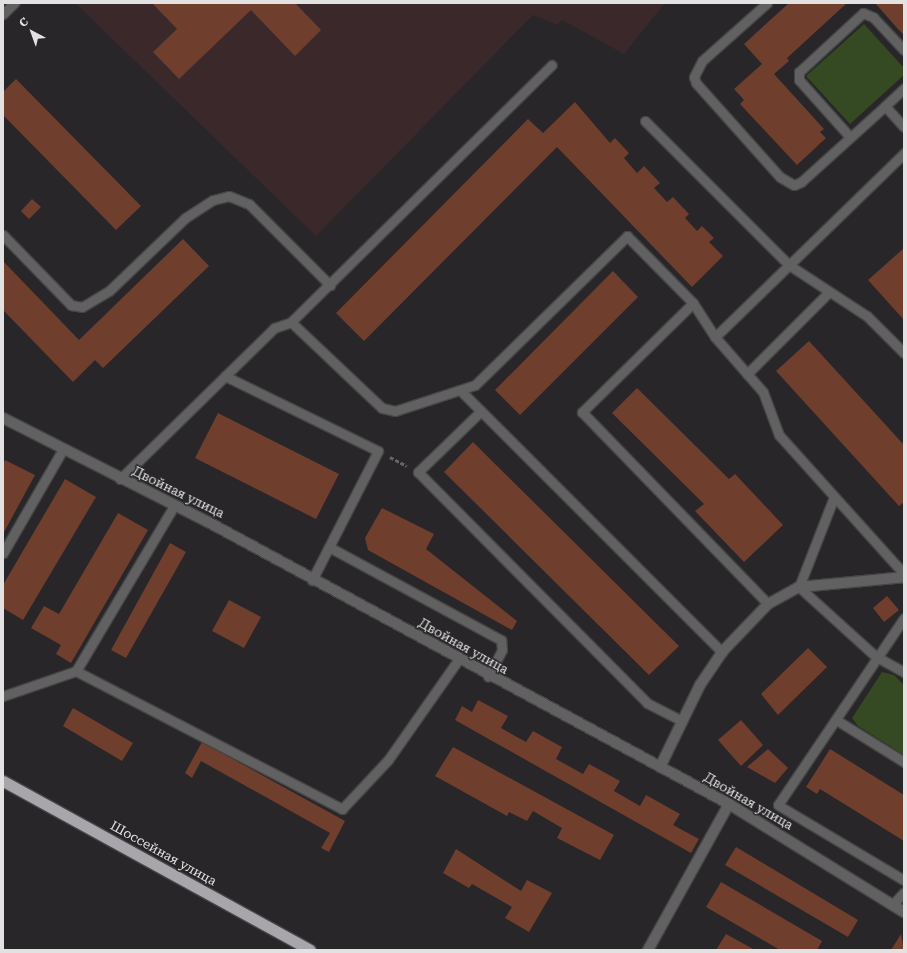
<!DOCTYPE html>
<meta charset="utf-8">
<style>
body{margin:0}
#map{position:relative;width:907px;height:953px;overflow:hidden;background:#282628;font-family:"Roboto Serif",serif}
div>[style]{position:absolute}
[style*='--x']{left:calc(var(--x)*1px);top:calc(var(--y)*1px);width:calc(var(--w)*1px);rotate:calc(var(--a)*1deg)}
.education>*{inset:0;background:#3b282b}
.green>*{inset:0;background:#354922}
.building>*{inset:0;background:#6f3e2d}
.path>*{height:2.5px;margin-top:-1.25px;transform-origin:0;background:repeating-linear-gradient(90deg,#676567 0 4px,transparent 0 6px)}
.roads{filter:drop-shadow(1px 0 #464446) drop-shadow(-1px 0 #464446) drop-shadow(0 1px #464446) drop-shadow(0 -1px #464446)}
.service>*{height:9px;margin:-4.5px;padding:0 4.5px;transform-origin:4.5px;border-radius:4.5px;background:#616162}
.minor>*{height:10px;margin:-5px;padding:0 5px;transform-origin:5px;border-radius:5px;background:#616162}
.tertiary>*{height:10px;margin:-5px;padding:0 5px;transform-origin:5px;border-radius:5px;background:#616162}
.trunk>*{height:11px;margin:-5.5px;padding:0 5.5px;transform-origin:5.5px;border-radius:5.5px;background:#a8a6aa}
span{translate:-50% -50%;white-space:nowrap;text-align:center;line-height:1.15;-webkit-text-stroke:3px #282628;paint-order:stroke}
.street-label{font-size:13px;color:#e3e2e3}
.frame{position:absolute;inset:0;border:4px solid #e3e2e3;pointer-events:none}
.north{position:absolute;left:12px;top:12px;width:40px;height:40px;-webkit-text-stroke:3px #282628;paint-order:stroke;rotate:319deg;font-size:11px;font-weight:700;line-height:16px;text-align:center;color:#e3e2e3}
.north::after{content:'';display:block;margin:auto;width:14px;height:18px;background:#e3e2e3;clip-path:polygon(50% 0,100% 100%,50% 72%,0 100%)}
</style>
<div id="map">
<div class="education">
<div style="clip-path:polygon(75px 3px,665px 3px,624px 54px,562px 20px,557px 25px,533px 15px,316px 236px)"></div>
</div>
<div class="green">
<div style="clip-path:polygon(864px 24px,904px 68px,904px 75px,850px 124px,806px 76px)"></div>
<div style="clip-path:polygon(882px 672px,894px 675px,904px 685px,904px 755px,858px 726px,852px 718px)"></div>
</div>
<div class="building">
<div style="clip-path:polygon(152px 3px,295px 3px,321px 30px,295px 56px,251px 10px,179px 79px,153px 52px,177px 29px)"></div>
<div style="clip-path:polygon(789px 3px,847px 3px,787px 58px,789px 61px,774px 74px,824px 129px,820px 132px,826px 138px,797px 165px,740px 104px,744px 100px,734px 89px,762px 64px,744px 44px)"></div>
<div style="clip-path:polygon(875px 3px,904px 3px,904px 35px,898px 29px)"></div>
<div style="clip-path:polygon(16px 79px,141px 206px,116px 230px,3px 115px,3px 92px)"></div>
<div style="clip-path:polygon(575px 102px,610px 143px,615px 138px,629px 153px,624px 158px,637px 173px,644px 166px,660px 183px,654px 188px,667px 202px,673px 197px,689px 214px,685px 218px,697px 231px,702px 226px,714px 238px,709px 242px,723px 256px,692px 287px,557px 147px,364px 341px,336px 313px,528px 119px,543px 133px)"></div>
<div style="clip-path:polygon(32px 199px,41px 207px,29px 219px,21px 211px)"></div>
<div style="clip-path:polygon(183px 239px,209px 266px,103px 368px,95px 360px,73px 382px,3px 310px,3px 261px,79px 340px)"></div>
<div style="clip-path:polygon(904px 248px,904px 320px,868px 280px)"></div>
<div style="clip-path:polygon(613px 271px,638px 297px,520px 415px,495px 390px)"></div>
<div style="clip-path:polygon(809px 341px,904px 445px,904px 502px,899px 506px,776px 371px)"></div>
<div style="clip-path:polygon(637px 388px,729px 479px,735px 474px,783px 525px,744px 562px,695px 511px,704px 504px,612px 413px)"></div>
<div style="clip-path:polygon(218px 413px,339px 474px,316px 519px,195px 458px)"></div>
<div style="clip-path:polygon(473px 442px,679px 646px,649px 675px,444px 472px)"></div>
<div style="clip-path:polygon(5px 460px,35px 475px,3px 534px,3px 464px)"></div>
<div style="clip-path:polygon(65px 479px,96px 497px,23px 620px,3px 608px,3px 585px)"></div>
<div style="clip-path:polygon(382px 508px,434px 534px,426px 549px,517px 621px,512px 630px,368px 550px,365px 538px)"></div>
<div style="clip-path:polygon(118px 513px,148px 530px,71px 663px,56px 654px,61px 645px,31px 628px,44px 606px,59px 614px)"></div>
<div style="clip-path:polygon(170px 543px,186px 552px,126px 658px,111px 650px)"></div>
<div style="clip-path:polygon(887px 596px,899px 610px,884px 622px,873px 608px)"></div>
<div style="clip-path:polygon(229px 600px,261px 617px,244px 648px,212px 631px)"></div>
<div style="clip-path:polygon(808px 648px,827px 667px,778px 715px,761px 694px)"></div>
<div style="clip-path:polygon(478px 700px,508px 716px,501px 728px,526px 742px,533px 731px,562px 747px,556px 759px,583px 774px,589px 764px,620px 781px,614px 791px,640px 806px,646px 795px,680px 814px,673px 825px,699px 839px,691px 853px,455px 720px,462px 706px,472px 712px)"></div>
<div style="clip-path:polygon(73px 708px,133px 743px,122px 761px,63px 726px)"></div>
<div style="clip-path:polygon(741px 720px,763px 745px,741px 766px,718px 740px)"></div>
<div style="clip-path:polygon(202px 742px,345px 821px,329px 852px,321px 848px,330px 833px,201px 761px,192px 778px,185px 773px)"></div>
<div style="clip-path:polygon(453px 747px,614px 835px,600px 860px,557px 838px,562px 828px,533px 811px,527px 821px,509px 812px,507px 816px,435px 776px)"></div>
<div style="clip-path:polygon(768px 749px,788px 768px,775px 783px,747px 767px)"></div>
<div style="clip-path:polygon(830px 749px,904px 795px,904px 841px,820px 789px,817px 794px,806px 787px)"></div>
<div style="clip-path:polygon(736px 847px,858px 920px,848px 937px,725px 865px)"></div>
<div style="clip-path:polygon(456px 849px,521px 891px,527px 880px,552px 893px,529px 932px,505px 918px,512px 907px,472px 884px,469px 888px,443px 873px)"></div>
<div style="clip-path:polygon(721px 882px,822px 941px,817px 950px,780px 950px,706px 907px)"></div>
<div style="clip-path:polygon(726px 934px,755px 950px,716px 950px)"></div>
<div style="clip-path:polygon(901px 934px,904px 950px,891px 950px)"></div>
</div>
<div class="path">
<div style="--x:390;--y:457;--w:19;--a:28"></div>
</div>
<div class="roads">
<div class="service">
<div style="--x:767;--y:3;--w:87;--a:138.3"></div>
<div style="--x:702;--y:61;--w:18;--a:117"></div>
<div style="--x:694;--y:77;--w:6;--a:72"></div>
<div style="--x:696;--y:83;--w:126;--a:48.2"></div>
<div style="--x:780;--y:177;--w:16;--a:30"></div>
<div style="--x:794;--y:185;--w:8;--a:-23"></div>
<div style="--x:801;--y:182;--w:113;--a:-42.1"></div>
<div style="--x:885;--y:106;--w:28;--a:48"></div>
<div style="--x:3;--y:14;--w:16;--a:-45"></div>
<div style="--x:885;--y:106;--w:26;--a:-43"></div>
<div style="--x:645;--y:121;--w:204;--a:45"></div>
<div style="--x:789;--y:265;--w:93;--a:33.2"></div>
<div style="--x:867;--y:316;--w:52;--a:45"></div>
<div style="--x:850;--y:137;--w:76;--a:-131.8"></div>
<div style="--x:799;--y:80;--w:8;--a:-90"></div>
<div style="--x:799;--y:72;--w:87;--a:-42.7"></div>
<div style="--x:863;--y:13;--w:11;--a:22"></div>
<div style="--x:873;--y:17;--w:45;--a:46.8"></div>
<div style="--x:3;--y:235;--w:98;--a:45.8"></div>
<div style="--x:71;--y:305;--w:11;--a:10"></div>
<div style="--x:82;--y:307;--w:31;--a:-31"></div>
<div style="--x:109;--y:291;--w:105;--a:-43.8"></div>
<div style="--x:185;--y:218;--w:33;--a:-33"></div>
<div style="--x:213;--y:200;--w:16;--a:-14"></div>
<div style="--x:229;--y:196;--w:22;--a:22"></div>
<div style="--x:249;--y:204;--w:115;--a:45"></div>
<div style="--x:693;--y:303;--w:156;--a:135.5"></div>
<div style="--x:582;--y:412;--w:267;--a:45.9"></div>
<div style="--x:291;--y:322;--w:125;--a:43.4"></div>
<div style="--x:382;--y:408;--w:13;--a:13"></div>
<div style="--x:395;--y:411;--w:84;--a:-18"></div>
<div style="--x:475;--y:385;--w:213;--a:-44.4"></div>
<div style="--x:627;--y:236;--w:94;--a:45.4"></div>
<div style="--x:693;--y:303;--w:40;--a:57.1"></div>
<div style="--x:715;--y:337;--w:73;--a:48.9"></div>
<div style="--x:763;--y:392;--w:46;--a:69.6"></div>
<div style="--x:779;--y:435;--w:187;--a:48"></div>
<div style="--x:715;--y:337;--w:264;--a:-44.2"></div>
<div style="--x:747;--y:374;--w:116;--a:-45"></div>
<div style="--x:225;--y:376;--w:170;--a:26.1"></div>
<div style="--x:378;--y:451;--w:145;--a:117.1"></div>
<div style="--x:460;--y:390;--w:371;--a:45"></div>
<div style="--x:481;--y:411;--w:88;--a:135.9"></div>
<div style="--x:418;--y:472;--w:325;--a:45.2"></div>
<div style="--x:647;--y:703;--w:39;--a:27"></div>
<div style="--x:120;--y:479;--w:216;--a:-44.4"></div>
<div style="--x:274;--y:328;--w:18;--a:-19"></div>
<div style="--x:291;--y:322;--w:366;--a:-44.6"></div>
<div style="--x:834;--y:497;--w:97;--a:111.3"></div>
<div style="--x:799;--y:587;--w:103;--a:42.2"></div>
<div style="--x:875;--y:656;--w:33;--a:29"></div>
<div style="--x:329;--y:547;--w:196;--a:28.4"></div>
<div style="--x:501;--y:640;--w:10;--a:84"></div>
<div style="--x:502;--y:650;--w:30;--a:118"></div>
<div style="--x:3;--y:553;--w:120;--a:-60"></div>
<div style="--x:904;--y:618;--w:225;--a:124"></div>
<div style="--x:778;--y:805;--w:147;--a:30.8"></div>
<div style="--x:76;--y:671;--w:300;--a:27.4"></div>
<div style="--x:342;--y:809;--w:67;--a:-46.8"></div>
<div style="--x:388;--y:760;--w:122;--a:-55"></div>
<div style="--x:3;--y:696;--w:77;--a:-18.9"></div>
<div style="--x:76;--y:671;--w:192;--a:-59.3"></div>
<div style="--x:838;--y:721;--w:78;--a:31.8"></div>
<div style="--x:893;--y:904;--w:16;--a:-47"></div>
</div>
<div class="minor">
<div style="--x:660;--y:767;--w:91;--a:-64"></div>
<div style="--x:700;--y:685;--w:40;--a:-56"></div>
<div style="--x:722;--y:652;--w:66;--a:-46.2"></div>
<div style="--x:768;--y:604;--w:35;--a:-29"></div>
<div style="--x:799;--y:587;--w:105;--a:-5.4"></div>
<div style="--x:648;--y:950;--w:167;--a:-61"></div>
</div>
<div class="tertiary">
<div style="--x:3;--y:418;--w:232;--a:26.9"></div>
<div style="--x:210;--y:523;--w:590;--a:28.43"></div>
<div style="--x:729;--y:804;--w:206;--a:31.7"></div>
</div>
<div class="trunk">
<div style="--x:3;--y:781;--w:350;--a:28.8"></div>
</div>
</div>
<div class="street-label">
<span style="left:178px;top:493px;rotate:26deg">Двойная улица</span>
<span style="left:463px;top:647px;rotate:29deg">Двойная улица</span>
<span style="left:748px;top:802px;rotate:30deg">Двойная улица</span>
<span style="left:163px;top:854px;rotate:29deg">Шоссейная улица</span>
</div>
<div class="frame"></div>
<div class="north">С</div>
</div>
